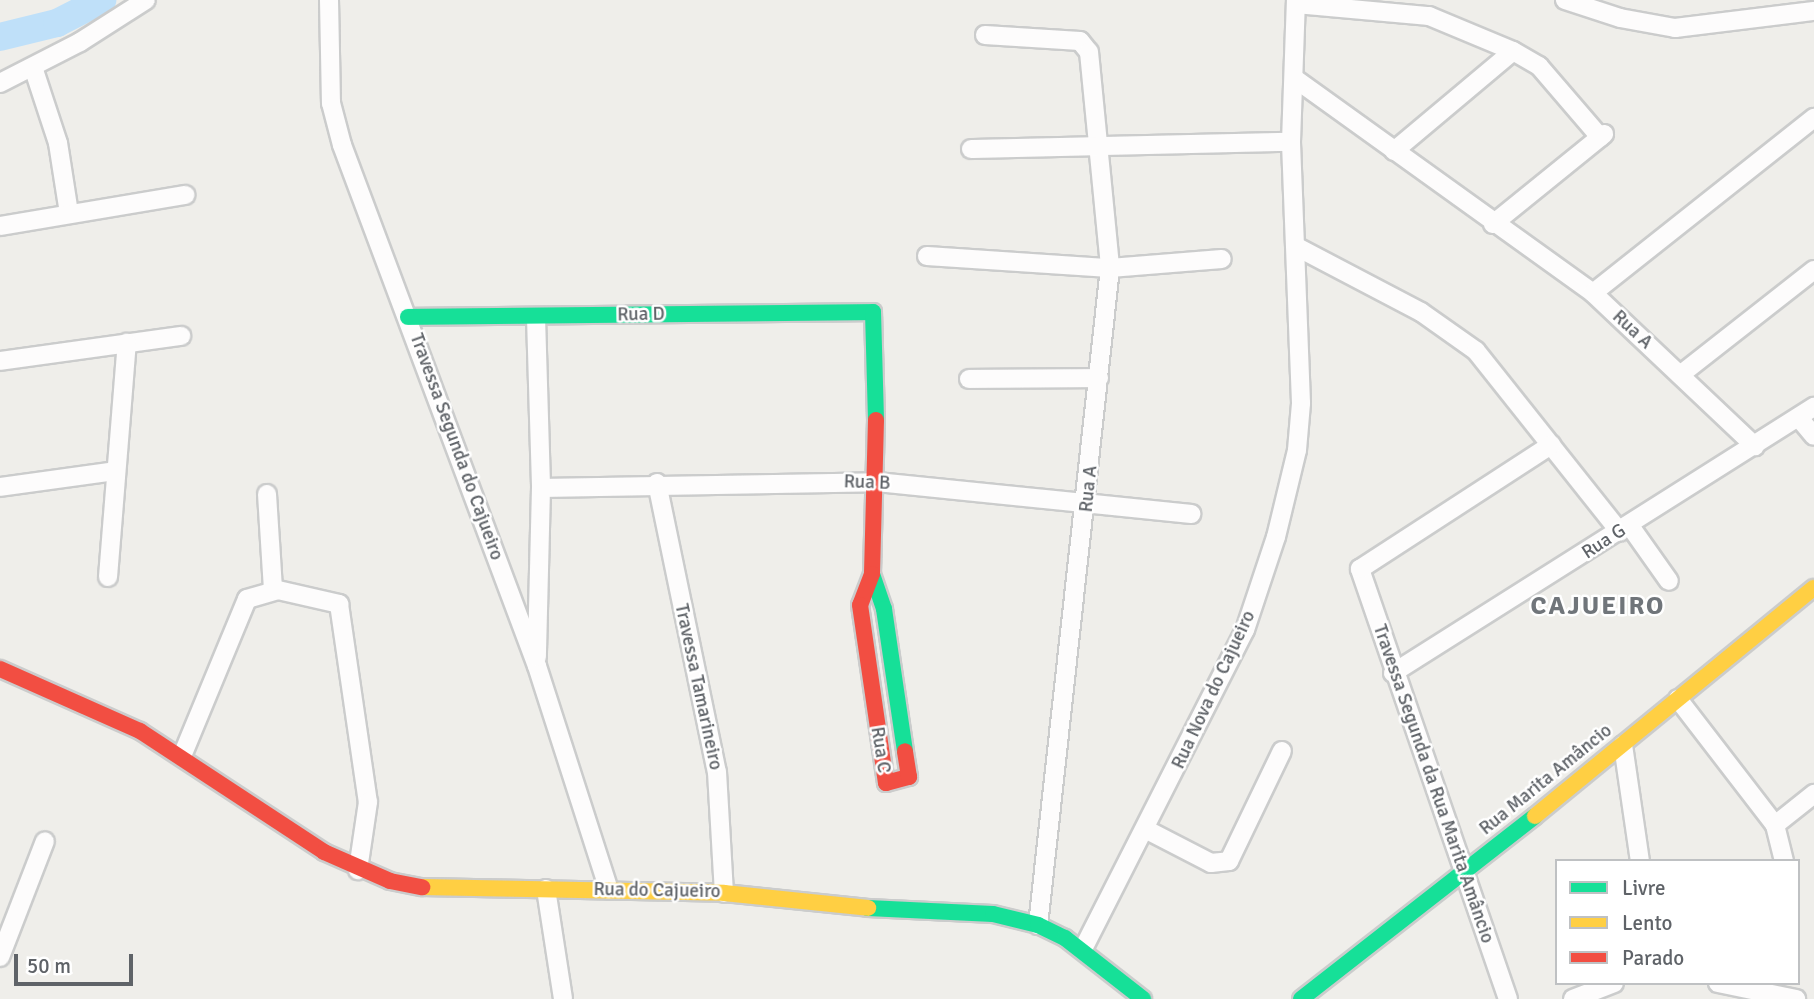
<!DOCTYPE html>
<meta charset="utf-8">
<style>
body{margin:0}
#map{position:relative;width:1814px;height:999px;overflow:hidden;background:#efeeea;font-family:Signika,sans-serif}
div>[style]{position:absolute}
[style*='--x']{left:calc(var(--x)*1px);top:calc(var(--y)*1px);width:calc(var(--w)*1px);rotate:calc(var(--a)*1deg)}
.river>*{height:28px;margin:-14px;padding:0 14px;transform-origin:14px;border-radius:14px;background:#bfe0f9}
.roads{filter:drop-shadow(2px 0 #cbcccc) drop-shadow(-2px 0 #cbcccc) drop-shadow(0 2px #cbcccc) drop-shadow(0 -2px #cbcccc)}
.street>*{height:18px;margin:-9px;padding:0 9px;transform-origin:9px;border-radius:9px;background:#fdfcfc}
.fast>*{height:16px;margin:-8px;padding:0 8px;transform-origin:8px;border-radius:8px;background:#16e098}
.slow>*{height:16px;margin:-8px;padding:0 8px;transform-origin:8px;border-radius:8px;background:#ffcf43}
.jam>*{height:16px;margin:-8px;padding:0 8px;transform-origin:8px;border-radius:8px;background:#f24e42}
span{translate:-50% -50%;white-space:nowrap;text-align:center;line-height:1.15;-webkit-text-stroke:5px #fff;paint-order:stroke}
.street-label{font-size:19px;color:#5f6368}
.district-label{font-size:26px;color:#70757a;font-weight:700;letter-spacing:2px}
.legend{position:absolute;left:1555px;top:859px;width:245px;height:126px;box-sizing:border-box;background:#fff;border:2px solid #bfc1c3;margin:0;padding:9px 12px;list-style:none;font-size:21px;color:#5f6368}
.legend li{display:flex;align-items:center;gap:14px;height:35px}
.legend b{width:35px;border:2px solid #bfc1c3}
.scale{position:absolute;left:14px;top:954px;width:119px;height:32px;box-sizing:border-box;border:4px solid #5f6368;border-top:0;padding-left:9px;font-size:21px;line-height:24px;white-space:nowrap;color:#5f6368;-webkit-text-stroke:5px #fff;paint-order:stroke}
</style>
<div id="map">
<div class="river">
<div style="--x:0;--y:37;--w:59;--a:-13.8"></div>
<div style="--x:57;--y:23;--w:51;--a:-27.1"></div>
</div>
<div class="roads">
<div class="street">
<div style="--x:329;--y:0;--w:103;--a:88.9"></div>
<div style="--x:331;--y:103;--w:43;--a:75.3"></div>
<div style="--x:342;--y:145;--w:556;--a:69.48"></div>
<div style="--x:537;--y:666;--w:235;--a:72.2"></div>
<div style="--x:1565;--y:0;--w:58;--a:18.1"></div>
<div style="--x:1620;--y:18;--w:56;--a:10.3"></div>
<div style="--x:1675;--y:28;--w:140;--a:-7"></div>
<div style="--x:1296;--y:4;--w:134;--a:5.2"></div>
<div style="--x:1429;--y:16;--w:91;--a:22.6"></div>
<div style="--x:1513;--y:51;--w:30;--a:30"></div>
<div style="--x:1539;--y:66;--w:94;--a:49.3"></div>
<div style="--x:985;--y:35;--w:95;--a:3.6"></div>
<div style="--x:1080;--y:41;--w:14;--a:51"></div>
<div style="--x:1089;--y:52;--w:217;--a:84.4"></div>
<div style="--x:1110;--y:268;--w:661;--a:96.25"></div>
<div style="--x:33;--y:67;--w:80;--a:71.8"></div>
<div style="--x:58;--y:143;--w:71;--a:81.1"></div>
<div style="--x:1294;--y:78;--w:368;--a:35.7"></div>
<div style="--x:1593;--y:293;--w:223;--a:43.4"></div>
<div style="--x:0;--y:83;--w:90;--a:-27.1"></div>
<div style="--x:80;--y:42;--w:78;--a:-32.5"></div>
<div style="--x:971;--y:149;--w:320;--a:-1.3"></div>
<div style="--x:1394;--y:151;--w:155;--a:-40"></div>
<div style="--x:1493;--y:224;--w:143;--a:-39"></div>
<div style="--x:0;--y:226;--w:188;--a:-9.5"></div>
<div style="--x:1297;--y:247;--w:140;--a:27.7"></div>
<div style="--x:1421;--y:312;--w:67;--a:35.3"></div>
<div style="--x:1476;--y:351;--w:231;--a:51.5"></div>
<div style="--x:927;--y:256;--w:183;--a:3.8"></div>
<div style="--x:1110;--y:268;--w:112;--a:-4.6"></div>
<div style="--x:1593;--y:293;--w:282;--a:-38.4"></div>
<div style="--x:536;--y:317;--w:171;--a:88.3"></div>
<div style="--x:541;--y:488;--w:169;--a:91.4"></div>
<div style="--x:0;--y:361;--w:183;--a:-7.9"></div>
<div style="--x:1680;--y:375;--w:170;--a:-38.1"></div>
<div style="--x:969;--y:379;--w:130;--a:-0.4"></div>
<div style="--x:1799;--y:418;--w:23;--a:50"></div>
<div style="--x:657;--y:483;--w:295;--a:78.3"></div>
<div style="--x:717;--y:772;--w:121;--a:86.7"></div>
<div style="--x:0;--y:487;--w:116;--a:-7.9"></div>
<div style="--x:541;--y:488;--w:336;--a:-1"></div>
<div style="--x:877;--y:482;--w:316;--a:5.8"></div>
<div style="--x:267;--y:494;--w:96;--a:86.4"></div>
<div style="--x:1630;--y:526;--w:67;--a:54.7"></div>
<div style="--x:108;--y:577;--w:235;--a:-85.4"></div>
<div style="--x:1393;--y:673;--w:498;--a:-32.3"></div>
<div style="--x:1678;--y:699;--w:159;--a:52.4"></div>
<div style="--x:1775;--y:825;--w:37;--a:76"></div>
<div style="--x:1623;--y:745;--w:117;--a:81.7"></div>
<div style="--x:182;--y:756;--w:170;--a:-67.5"></div>
<div style="--x:247;--y:599;--w:32;--a:-16"></div>
<div style="--x:278;--y:590;--w:63;--a:12.9"></div>
<div style="--x:339;--y:604;--w:200;--a:81.7"></div>
<div style="--x:368;--y:802;--w:69;--a:98.4"></div>
<div style="--x:1775;--y:825;--w:50;--a:-38.5"></div>
<div style="--x:1147;--y:830;--w:72;--a:27.3"></div>
<div style="--x:1211;--y:863;--w:18;--a:-6"></div>
<div style="--x:1229;--y:861;--w:122;--a:-64.3"></div>
<div style="--x:546;--y:889;--w:111;--a:81.2"></div>
<div style="--x:1083;--y:949;--w:358;--a:-63.1"></div>
<div style="--x:1245;--y:630;--w:98;--a:-71.6"></div>
<div style="--x:1276;--y:537;--w:89;--a:-76.4"></div>
<div style="--x:1297;--y:450;--w:47;--a:-85.1"></div>
<div style="--x:1301;--y:403;--w:261;--a:-92.2"></div>
<div style="--x:1291;--y:142;--w:142;--a:-88"></div>
<div style="--x:0;--y:957;--w:124;--a:-68.8"></div>
<div style="--x:1718;--y:983;--w:80;--a:11.6"></div>
<div style="--x:1508;--y:999;--w:455;--a:-109"></div>
<div style="--x:1360;--y:569;--w:228;--a:-33"></div>
<div style="--x:1573;--y:999;--w:44;--a:-21.3"></div>
</div>
<div class="fast">
<div style="--x:408;--y:317;--w:465;--a:-0.6"></div>
<div style="--x:873;--y:312;--w:108;--a:88.4"></div>
<div style="--x:872;--y:574;--w:37;--a:71"></div>
<div style="--x:884;--y:609;--w:144;--a:81.6"></div>
<div style="--x:868;--y:908;--w:125;--a:2.7"></div>
<div style="--x:993;--y:914;--w:46;--a:13.7"></div>
<div style="--x:1038;--y:925;--w:30;--a:26"></div>
<div style="--x:1065;--y:938;--w:99;--a:38"></div>
<div style="--x:1301;--y:999;--w:297;--a:-38"></div>
</div>
<div class="slow">
<div style="--x:1535;--y:816;--w:360;--a:-39.3"></div>
<div style="--x:422;--y:887;--w:302;--a:1.1"></div>
<div style="--x:724;--y:893;--w:145;--a:5.9"></div>
</div>
<div class="jam">
<div style="--x:876;--y:420;--w:154;--a:91.5"></div>
<div style="--x:872;--y:574;--w:33;--a:111"></div>
<div style="--x:860;--y:605;--w:180;--a:81.7"></div>
<div style="--x:886;--y:783;--w:24;--a:-15"></div>
<div style="--x:909;--y:777;--w:26;--a:-99"></div>
<div style="--x:0;--y:669;--w:153;--a:23.9"></div>
<div style="--x:140;--y:731;--w:220;--a:33.3"></div>
<div style="--x:324;--y:852;--w:72;--a:23.7"></div>
<div style="--x:390;--y:881;--w:33;--a:11"></div>
</div>
</div>
<div class="street-label">
<span style="left:641px;top:315px;rotate:-1deg">Rua D</span>
<span style="left:1632px;top:330px;rotate:43deg">Rua A</span>
<span style="left:456px;top:447px;rotate:70deg">Travessa Segunda do Cajueiro</span>
<span style="left:867px;top:483px;rotate:2deg">Rua B</span>
<span style="left:1089px;top:489px;rotate:-84deg">Rua A</span>
<span style="left:1604px;top:542px;rotate:-33deg">Rua G</span>
<span style="left:698px;top:687px;rotate:78deg">Travessa Tamarineiro</span>
<span style="left:1214px;top:690px;rotate:-65deg">Rua Nova do Cajueiro</span>
<span style="left:880px;top:750px;rotate:81deg">Rua C</span>
<span style="left:1546px;top:780px;rotate:-39deg">Rua Marita Amâncio</span>
<span style="left:1433px;top:784px;rotate:71deg">Travessa Segunda da Rua Marita Amâncio</span>
<span style="left:657px;top:891px;rotate:1deg">Rua do Cajueiro</span>
</div>
<div class="district-label">
<span style="left:1598px;top:607px">CAJUEIRO</span>
</div>
<ul class="legend">
<li><b style="height:9px;background:#16e098"></b>Livre</li>
<li><b style="height:9px;background:#ffcf43"></b>Lento</li>
<li><b style="height:9px;background:#f24e42"></b>Parado</li>
</ul>
<div class="scale">50 m</div>
</div>
